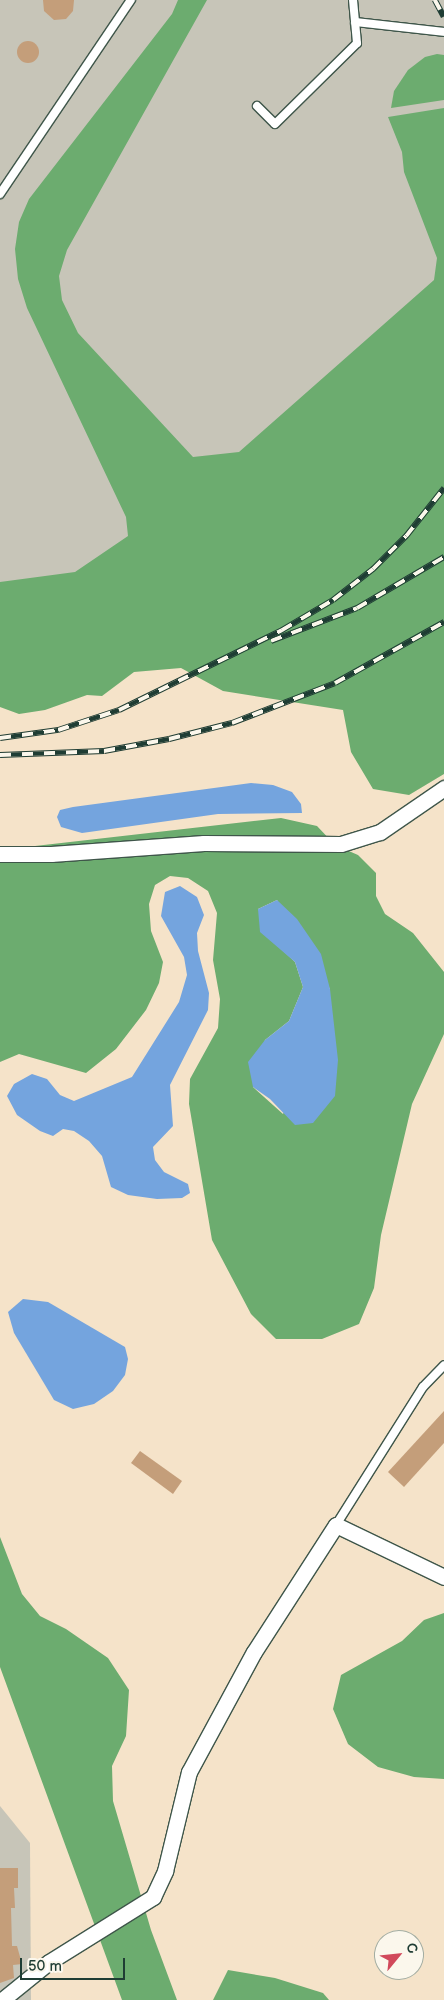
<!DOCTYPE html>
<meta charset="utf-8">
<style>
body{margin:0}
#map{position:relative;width:444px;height:2000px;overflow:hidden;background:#f5e3c9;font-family:"Balsamiq Sans",sans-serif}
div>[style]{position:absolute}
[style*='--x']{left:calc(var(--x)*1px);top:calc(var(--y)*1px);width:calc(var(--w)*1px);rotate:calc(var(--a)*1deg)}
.industrial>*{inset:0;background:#c7c5b8}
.forest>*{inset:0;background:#6cac6f}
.water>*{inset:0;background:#74a4de}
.building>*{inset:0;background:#c49e7a}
.round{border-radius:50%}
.roads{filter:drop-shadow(1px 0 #3f564a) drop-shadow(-1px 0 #3f564a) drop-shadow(0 1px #3f564a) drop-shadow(0 -1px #3f564a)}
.lane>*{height:8px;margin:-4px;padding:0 4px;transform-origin:4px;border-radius:4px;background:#fff}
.street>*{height:15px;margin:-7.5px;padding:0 7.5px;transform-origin:7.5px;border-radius:7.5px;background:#fff}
.rail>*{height:5.5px;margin-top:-2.75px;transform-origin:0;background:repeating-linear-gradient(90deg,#fbf7ec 0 11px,#1f3d34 0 22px);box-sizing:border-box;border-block:1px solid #1f3d34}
span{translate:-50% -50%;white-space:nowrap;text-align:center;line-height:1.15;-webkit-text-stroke:4px #fbf7ec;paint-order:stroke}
.north{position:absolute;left:374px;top:1930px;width:50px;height:50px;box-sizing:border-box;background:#fbf7ec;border:1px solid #a3ada2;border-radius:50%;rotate:62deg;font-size:14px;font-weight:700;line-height:20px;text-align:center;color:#1f3d34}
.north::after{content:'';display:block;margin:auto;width:18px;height:22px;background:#d1495b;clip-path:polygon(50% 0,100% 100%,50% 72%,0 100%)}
.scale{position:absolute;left:20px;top:1958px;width:105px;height:22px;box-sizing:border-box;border:2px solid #1f3d34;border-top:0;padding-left:6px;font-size:15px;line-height:18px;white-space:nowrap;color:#1f3d34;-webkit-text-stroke:4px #fbf7ec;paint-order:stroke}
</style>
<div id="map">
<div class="industrial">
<div style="clip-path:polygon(0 0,444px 0,444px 285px,88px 585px,0 592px)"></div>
<div style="clip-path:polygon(0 1806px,30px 1843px,31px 2000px,0 2000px)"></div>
</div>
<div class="forest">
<div style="clip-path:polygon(178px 0,207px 0,67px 250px,59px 276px,62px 300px,78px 333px,193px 457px,239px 452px,434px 280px,437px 258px,404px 172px,402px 152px,388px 117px,444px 108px,444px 774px,409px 795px,373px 789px,351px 752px,343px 710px,223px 691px,181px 668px,134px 672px,102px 696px,87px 695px,45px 710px,19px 714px,0 707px,0 582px,75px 572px,128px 536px,126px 517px,27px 308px,18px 279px,15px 249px,19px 222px,29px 199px,172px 14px)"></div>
<div style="clip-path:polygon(437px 54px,444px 55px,444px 100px,391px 108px,394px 91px,408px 70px,425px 57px)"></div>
<div style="clip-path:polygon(evenodd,281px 818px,317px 826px,335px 845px,358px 855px,376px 873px,376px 896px,385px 914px,413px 933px,444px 972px,444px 1034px,412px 1104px,381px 1235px,374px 1288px,359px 1324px,322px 1339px,276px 1339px,251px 1314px,212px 1240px,189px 1104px,190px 1079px,218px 1028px,220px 999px,213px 960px,217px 913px,208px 891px,188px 878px,170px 876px,155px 885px,149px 904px,151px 931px,163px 962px,159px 983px,146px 1010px,116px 1049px,86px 1073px,19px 1054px,0 1062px,0 850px,281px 818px,277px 900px,330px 989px,330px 1014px,283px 1114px,253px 1087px,265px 1040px,289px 1021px,303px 987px,295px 962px,279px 947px,258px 909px,277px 900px)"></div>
<div style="clip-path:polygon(0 1537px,22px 1594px,40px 1616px,66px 1629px,108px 1658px,129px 1690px,126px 1736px,112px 1766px,113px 1801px,151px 1930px,177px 2000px,122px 2000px,0 1667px)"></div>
<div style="clip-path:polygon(444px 1613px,444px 1779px,414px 1777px,378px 1767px,348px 1744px,333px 1709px,341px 1675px,402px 1641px,424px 1620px)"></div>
<div style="clip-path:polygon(228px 1970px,275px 1978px,323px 1993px,329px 2000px,213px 2000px)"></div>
</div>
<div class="water">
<div style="clip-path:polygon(251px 783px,273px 785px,292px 792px,301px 804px,302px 813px,218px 814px,82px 833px,61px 827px,57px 817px,60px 810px,73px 807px)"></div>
<div style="clip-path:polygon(180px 886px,197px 897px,204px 915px,197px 933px,198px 951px,209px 993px,208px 1010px,170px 1085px,173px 1126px,153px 1147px,155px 1160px,164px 1172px,188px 1184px,190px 1193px,182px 1198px,157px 1199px,128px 1195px,111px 1187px,102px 1156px,89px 1141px,74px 1131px,63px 1129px,53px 1136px,40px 1131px,17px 1115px,7px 1096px,14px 1084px,32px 1074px,47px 1079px,60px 1095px,74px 1101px,132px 1077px,179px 1002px,187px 975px,184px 957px,161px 916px,165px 892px)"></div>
<div style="clip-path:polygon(277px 900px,297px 919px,321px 954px,330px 989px,338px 1060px,335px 1096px,313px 1123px,295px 1125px,270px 1099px,253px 1087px,248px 1062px,265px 1040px,289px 1021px,303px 987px,295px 962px,260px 932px,258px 909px)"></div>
<div style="clip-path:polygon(23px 1299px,48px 1302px,125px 1347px,128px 1359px,125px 1375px,113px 1391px,94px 1404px,73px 1409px,54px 1400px,14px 1333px,8px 1312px)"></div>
</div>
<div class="building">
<div style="clip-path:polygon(43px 0,74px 0,73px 11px,66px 19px,54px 20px,44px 11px)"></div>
<div class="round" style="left:17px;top:41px;width:22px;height:22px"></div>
<div style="clip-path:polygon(444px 1411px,444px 1443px,404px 1487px,388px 1472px)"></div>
<div style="clip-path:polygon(140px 1451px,182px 1481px,173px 1494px,131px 1463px)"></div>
<div style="clip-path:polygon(0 1868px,18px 1868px,18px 1888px,14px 1888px,15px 1908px,11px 1908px,12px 1946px,17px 1946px,22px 1964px,13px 1965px,14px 1978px,0 1983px)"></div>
</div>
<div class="roads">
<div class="lane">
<div style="--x:355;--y:22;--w:90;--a:6.4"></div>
<div style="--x:257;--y:106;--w:25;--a:45"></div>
<div style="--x:275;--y:124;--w:115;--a:-44.6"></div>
<div style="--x:357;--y:43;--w:43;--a:-95.3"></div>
<div style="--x:0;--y:194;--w:234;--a:-56"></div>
<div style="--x:336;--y:1525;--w:163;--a:-57.8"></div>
<div style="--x:423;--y:1387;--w:30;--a:-46"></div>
</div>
<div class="street">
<div style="--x:0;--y:854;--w:51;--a:0"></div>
<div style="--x:51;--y:854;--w:153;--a:-4.1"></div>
<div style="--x:204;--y:843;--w:137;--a:0.4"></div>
<div style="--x:341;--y:844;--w:41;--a:-17.1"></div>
<div style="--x:380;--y:832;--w:78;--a:-34.5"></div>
<div style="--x:2;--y:2000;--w:60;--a:-39"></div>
<div style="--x:49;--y:1962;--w:123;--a:-32"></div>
<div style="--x:153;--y:1897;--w:29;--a:-65"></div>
<div style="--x:165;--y:1871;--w:102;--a:-76.4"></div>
<div style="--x:189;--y:1772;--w:136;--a:-61.6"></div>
<div style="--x:254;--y:1652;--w:151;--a:-57.2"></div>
<div style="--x:336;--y:1525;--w:120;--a:25.7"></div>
</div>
</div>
<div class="rail">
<div style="--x:435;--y:0;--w:19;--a:62"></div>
<div style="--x:271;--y:641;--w:92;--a:-21"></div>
<div style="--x:357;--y:608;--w:101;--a:-30.4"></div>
<div style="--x:0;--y:738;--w:59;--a:-7.9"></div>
<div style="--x:58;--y:730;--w:64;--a:-18.2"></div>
<div style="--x:119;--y:710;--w:182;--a:-26.1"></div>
<div style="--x:282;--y:630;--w:59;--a:-30.5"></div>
<div style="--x:333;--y:600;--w:51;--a:-37.8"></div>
<div style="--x:373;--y:569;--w:47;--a:-45"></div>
<div style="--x:406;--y:536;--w:61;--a:-51.6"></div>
<div style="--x:0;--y:755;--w:104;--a:-2.2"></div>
<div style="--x:104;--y:751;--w:66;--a:-10.5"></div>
<div style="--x:169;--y:739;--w:65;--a:-14.3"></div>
<div style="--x:232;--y:723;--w:110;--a:-21.2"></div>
<div style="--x:335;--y:683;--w:125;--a:-29.2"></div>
</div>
<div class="north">С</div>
<div class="scale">50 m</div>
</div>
